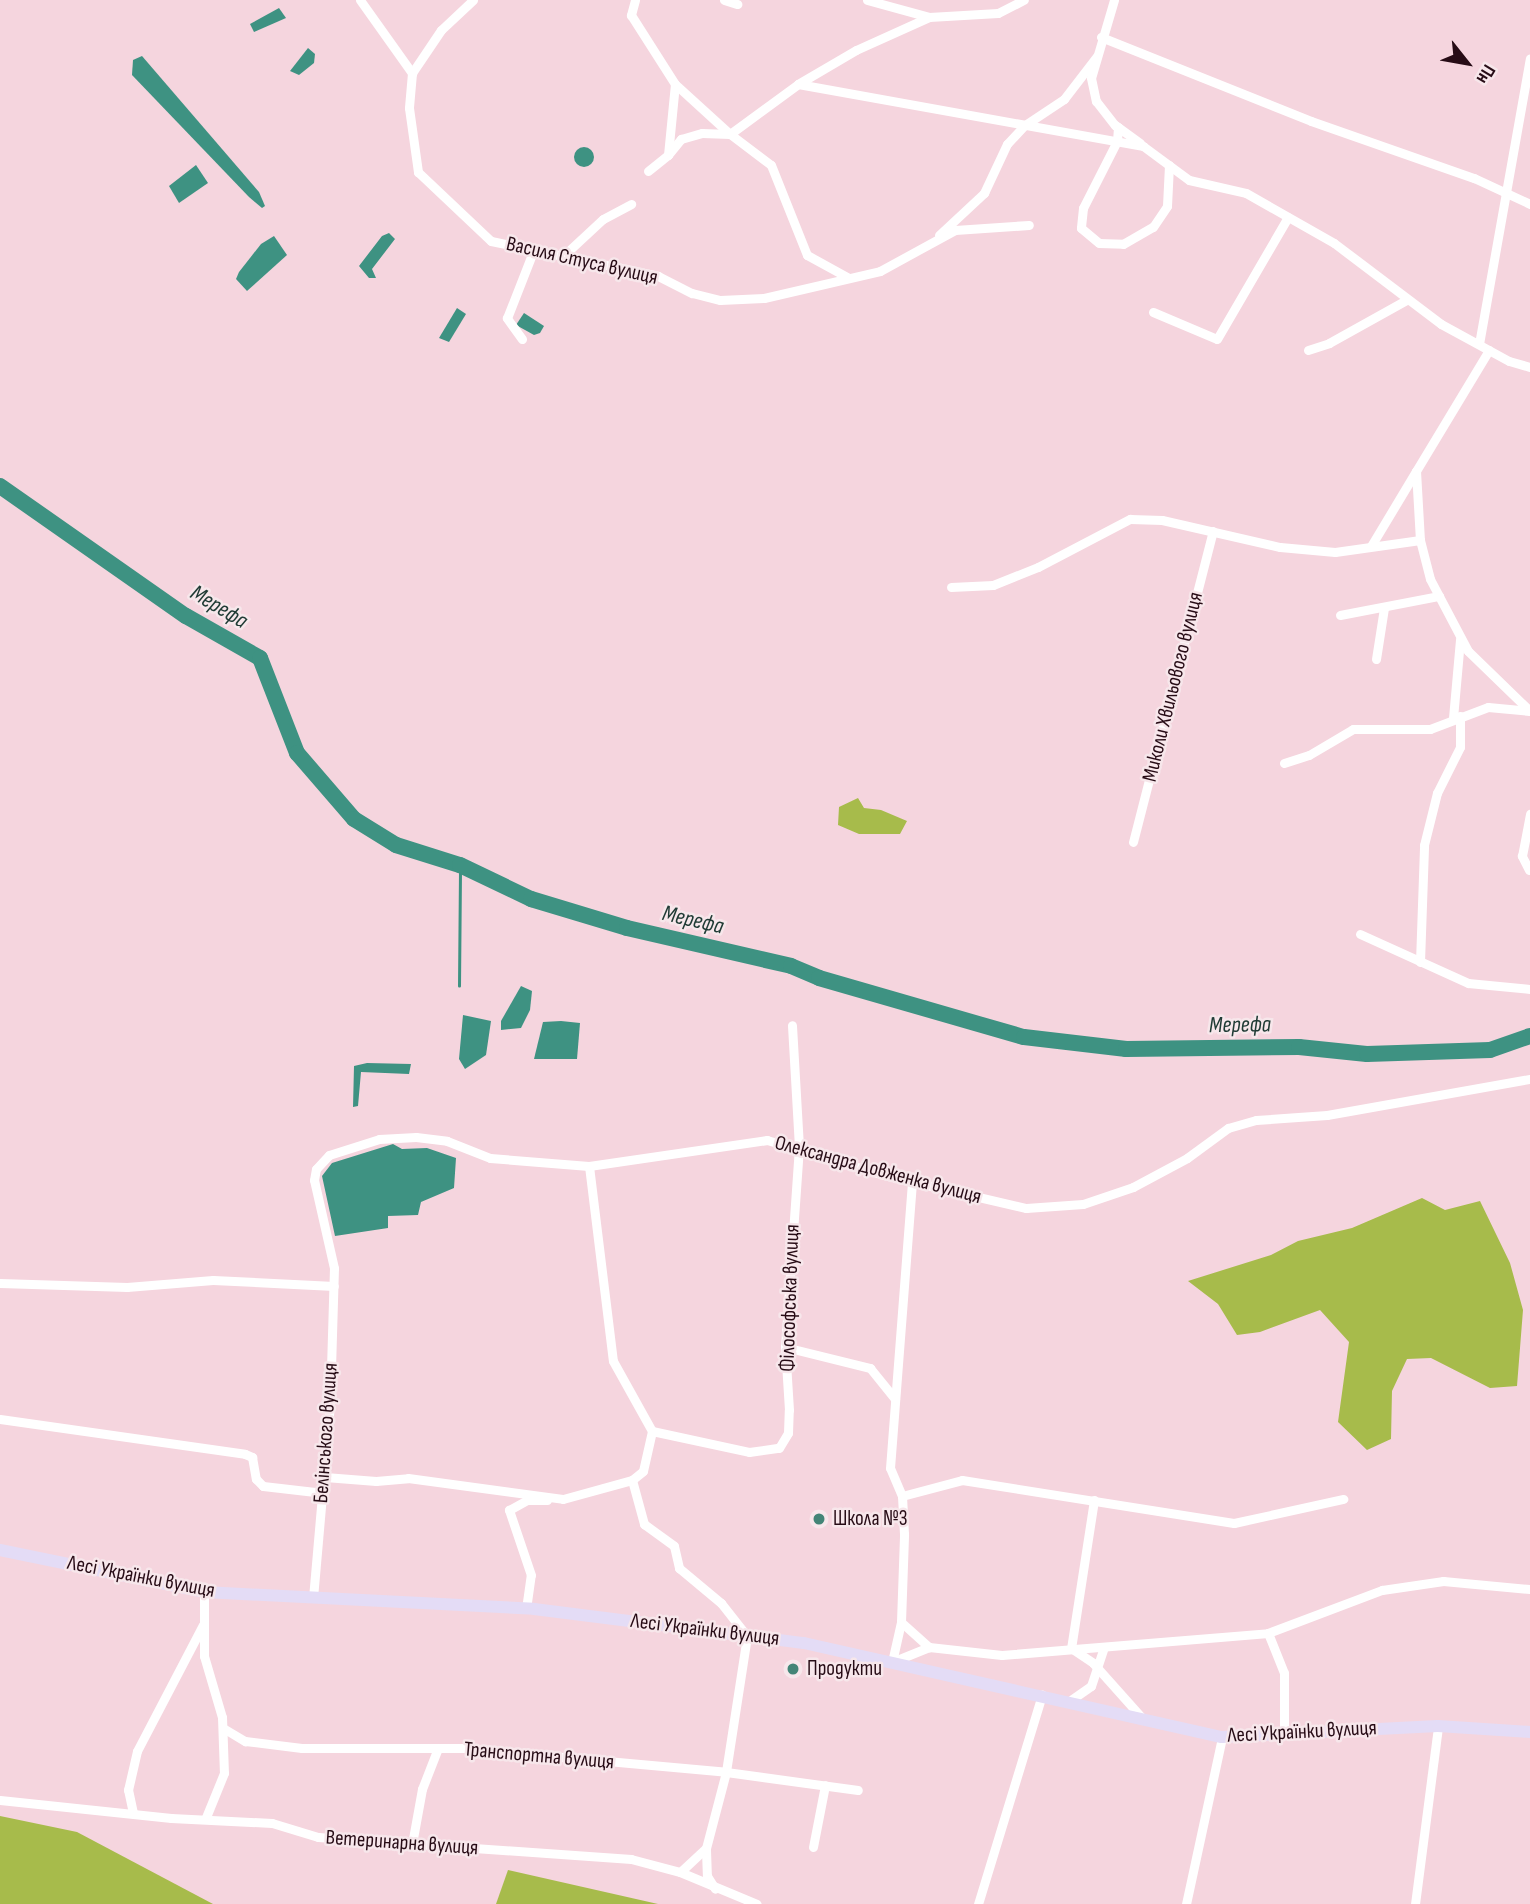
<!DOCTYPE html>
<meta charset="utf-8">
<style>
body{margin:0}
#map{position:relative;width:1530px;height:1904px;overflow:hidden;background:#f5d5de;font-family:"Sofia Sans Condensed",sans-serif}
div>[style]{position:absolute}
[style*='--x']{left:calc(var(--x)*1px);top:calc(var(--y)*1px);width:calc(var(--w)*1px);rotate:calc(var(--a)*1deg)}
.green>*{inset:0;background:#a7bb4b}
.water>*{inset:0;background:#3e9282}
.round{border-radius:50%}
.stream>*{height:2.5px;margin:-1.25px;padding:0 1.25px;transform-origin:1.25px;border-radius:1.25px;background:#3e9282}
.river>*{height:16px;margin:-8px;padding:0 8px;transform-origin:8px;border-radius:8px;background:#3e9282}
.street>*{height:9px;margin:-4.5px;padding:0 4.5px;transform-origin:4.5px;border-radius:4.5px;background:#fff}
.secondary>*{height:12px;margin:-6px;padding:0 6px;transform-origin:6px;border-radius:6px;background:#e4dcf6}
.dots>*{width:19px;height:19px;translate:-50% -50%;box-sizing:border-box;border:4px solid #f7e7eb;border-radius:50%}
span{translate:-50% -50%;white-space:nowrap;text-align:center;line-height:1.15;-webkit-text-stroke:5px #f7e7eb;paint-order:stroke}
.street-label{font-size:21px;color:#270c16}
.poi-label{font-size:21px;color:#270c16}
.left{translate:0 -50%;text-align:left}
.water-label{font-size:23px;color:#203b35;font-style:italic}
.north{position:absolute;left:1432px;top:28px;width:70px;height:70px;-webkit-text-stroke:5px #f7e7eb;paint-order:stroke;rotate:121deg;font-size:19px;font-weight:700;line-height:28px;text-align:center;color:#270c16}
.north::after{content:'';display:block;margin:auto;width:24px;height:32px;background:#270c16;clip-path:polygon(50% 0,100% 100%,50% 72%,0 100%)}
</style>
<div id="map">
<div class="green">
<div style="clip-path:polygon(858px 798px,864px 808px,881px 810px,907px 821px,900px 834px,859px 834px,838px 825px,839px 807px)"></div>
<div style="clip-path:polygon(1422px 1198px,1445px 1210px,1480px 1201px,1510px 1263px,1523px 1310px,1517px 1386px,1490px 1388px,1431px 1358px,1407px 1359px,1392px 1391px,1391px 1439px,1367px 1450px,1338px 1422px,1349px 1342px,1320px 1310px,1260px 1332px,1237px 1335px,1218px 1304px,1188px 1281px,1271px 1255px,1298px 1241px,1352px 1228px)"></div>
<div style="clip-path:polygon(0 1816px,77px 1832px,213px 1904px,0 1904px)"></div>
<div style="clip-path:polygon(508px 1870px,658px 1904px,496px 1904px)"></div>
</div>
<div class="water">
<div style="clip-path:polygon(279px 8px,286px 18px,254px 32px,250px 24px)"></div>
<div style="clip-path:polygon(308px 48px,315px 54px,314px 63px,299px 75px,290px 71px)"></div>
<div style="clip-path:polygon(142px 56px,259px 192px,265px 206px,262px 208px,249px 197px,132px 75px,133px 60px)"></div>
<div class="round" style="left:574px;top:147px;width:20px;height:20px"></div>
<div style="clip-path:polygon(196px 165px,208px 183px,179px 203px,169px 186px)"></div>
<div style="clip-path:polygon(389px 233px,395px 239px,372px 269px,376px 278px,369px 278px,359px 266px,382px 236px)"></div>
<div style="clip-path:polygon(274px 236px,287px 255px,247px 291px,236px 279px,239px 272px,261px 244px)"></div>
<div style="clip-path:polygon(457px 308px,466px 314px,449px 342px,439px 338px)"></div>
<div style="clip-path:polygon(524px 313px,544px 326px,540px 333px,534px 335px,516px 325px)"></div>
<div style="clip-path:polygon(521px 986px,532px 991px,530px 1010px,521px 1028px,501px 1030px,501px 1021px)"></div>
<div style="clip-path:polygon(463px 1015px,491px 1021px,486px 1055px,465px 1069px,459px 1059px)"></div>
<div style="clip-path:polygon(561px 1021px,580px 1023px,577px 1059px,534px 1059px,543px 1022px)"></div>
<div style="clip-path:polygon(367px 1063px,411px 1064px,409px 1074px,361px 1072px,358px 1106px,353px 1107px,354px 1066px)"></div>
<div style="clip-path:polygon(393px 1144px,402px 1149px,427px 1148px,456px 1158px,454px 1188px,421px 1202px,418px 1215px,388px 1216px,388px 1228px,335px 1236px,322px 1176px,332px 1163px)"></div>
</div>
<div class="stream">
<div style="--x:459;--y:986;--w:121;--a:-89.5"></div>
</div>
<div class="river">
<div style="--x:0;--y:486;--w:227;--a:35"></div>
<div style="--x:186;--y:616;--w:85;--a:29.6"></div>
<div style="--x:260;--y:658;--w:102;--a:68.7"></div>
<div style="--x:297;--y:753;--w:87;--a:49.2"></div>
<div style="--x:354;--y:819;--w:49;--a:31.8"></div>
<div style="--x:396;--y:845;--w:67;--a:17.4"></div>
<div style="--x:460;--y:865;--w:79;--a:25.6"></div>
<div style="--x:531;--y:899;--w:100;--a:16.8"></div>
<div style="--x:627;--y:928;--w:168;--a:13"></div>
<div style="--x:791;--y:966;--w:30;--a:23"></div>
<div style="--x:819;--y:978;--w:213;--a:16.1"></div>
<div style="--x:1024;--y:1037;--w:103;--a:6.7"></div>
<div style="--x:1126;--y:1049;--w:173;--a:-0.7"></div>
<div style="--x:1299;--y:1047;--w:68;--a:5.9"></div>
<div style="--x:1367;--y:1054;--w:123;--a:-1.9"></div>
<div style="--x:1490;--y:1050;--w:42;--a:-19.3"></div>
</div>
<div class="street">
<div style="--x:360;--y:0;--w:90;--a:54.5"></div>
<div style="--x:412;--y:73;--w:35;--a:95"></div>
<div style="--x:409;--y:108;--w:65;--a:82"></div>
<div style="--x:418;--y:172;--w:100;--a:43.4"></div>
<div style="--x:491;--y:241;--w:171;--a:11.8"></div>
<div style="--x:658;--y:276;--w:38;--a:27"></div>
<div style="--x:692;--y:293;--w:29;--a:14"></div>
<div style="--x:720;--y:300;--w:44;--a:-2.6"></div>
<div style="--x:764;--y:298;--w:119;--a:-13.1"></div>
<div style="--x:880;--y:271;--w:85;--a:-28.7"></div>
<div style="--x:955;--y:230;--w:74;--a:-3.9"></div>
<div style="--x:635;--y:0;--w:16;--a:105"></div>
<div style="--x:631;--y:15;--w:82;--a:57.5"></div>
<div style="--x:675;--y:84;--w:74;--a:42.3"></div>
<div style="--x:730;--y:134;--w:84;--a:-36.3"></div>
<div style="--x:798;--y:84;--w:67;--a:-30.4"></div>
<div style="--x:856;--y:50;--w:80;--a:-24.3"></div>
<div style="--x:724;--y:0;--w:14;--a:17"></div>
<div style="--x:867;--y:0;--w:64;--a:15.3"></div>
<div style="--x:929;--y:17;--w:69;--a:-3.3"></div>
<div style="--x:998;--y:13;--w:29;--a:-27"></div>
<div style="--x:1114;--y:0;--w:81;--a:106.4"></div>
<div style="--x:1091;--y:78;--w:24;--a:78"></div>
<div style="--x:1096;--y:101;--w:31;--a:52"></div>
<div style="--x:1115;--y:125;--w:31;--a:36"></div>
<div style="--x:1101;--y:37;--w:226;--a:21.8"></div>
<div style="--x:1311;--y:121;--w:173;--a:19.3"></div>
<div style="--x:1474;--y:178;--w:62;--a:24.9"></div>
<div style="--x:412;--y:73;--w:52;--a:-56"></div>
<div style="--x:441;--y:30;--w:44;--a:-43.2"></div>
<div style="--x:798;--y:84;--w:351;--a:10.2"></div>
<div style="--x:1143;--y:146;--w:57;--a:36.5"></div>
<div style="--x:1189;--y:180;--w:58;--a:12.8"></div>
<div style="--x:1246;--y:193;--w:101;--a:29.6"></div>
<div style="--x:1334;--y:243;--w:134;--a:37.1"></div>
<div style="--x:1441;--y:324;--w:77;--a:28.6"></div>
<div style="--x:1509;--y:361;--w:22;--a:16"></div>
<div style="--x:1118;--y:127;--w:14;--a:94"></div>
<div style="--x:1117;--y:141;--w:75;--a:116.9"></div>
<div style="--x:1083;--y:208;--w:20;--a:96"></div>
<div style="--x:1081;--y:228;--w:23;--a:40"></div>
<div style="--x:1099;--y:243;--w:24;--a:2"></div>
<div style="--x:1123;--y:244;--w:34;--a:-30"></div>
<div style="--x:1153;--y:227;--w:25;--a:-56"></div>
<div style="--x:1167;--y:206;--w:41;--a:-87.2"></div>
<div style="--x:668;--y:155;--w:21;--a:-51"></div>
<div style="--x:681;--y:139;--w:22;--a:-16"></div>
<div style="--x:702;--y:133;--w:28;--a:2"></div>
<div style="--x:730;--y:134;--w:51;--a:37.1"></div>
<div style="--x:771;--y:165;--w:97;--a:68.2"></div>
<div style="--x:807;--y:255;--w:46;--a:28.8"></div>
<div style="--x:648;--y:171;--w:26;--a:-39"></div>
<div style="--x:668;--y:155;--w:71;--a:-84.4"></div>
<div style="--x:939;--y:235;--w:62;--a:-43"></div>
<div style="--x:984;--y:193;--w:54;--a:-64.9"></div>
<div style="--x:1007;--y:144;--w:26;--a:-47"></div>
<div style="--x:1025;--y:125;--w:47;--a:-33.7"></div>
<div style="--x:1064;--y:99;--w:54;--a:-52.5"></div>
<div style="--x:563;--y:256;--w:54;--a:-42.8"></div>
<div style="--x:603;--y:219;--w:32;--a:-28"></div>
<div style="--x:1153;--y:312;--w:69;--a:22.9"></div>
<div style="--x:1217;--y:339;--w:141;--a:-59.8"></div>
<div style="--x:522;--y:339;--w:26;--a:-126"></div>
<div style="--x:507;--y:318;--w:74;--a:-68.6"></div>
<div style="--x:1479;--y:344;--w:290;--a:-79.9"></div>
<div style="--x:1308;--y:350;--w:22;--a:-18"></div>
<div style="--x:1329;--y:343;--w:90;--a:-29.1"></div>
<div style="--x:1489;--y:350;--w:141;--a:121.1"></div>
<div style="--x:1416;--y:471;--w:69;--a:86.7"></div>
<div style="--x:1420;--y:540;--w:40;--a:75.6"></div>
<div style="--x:1430;--y:579;--w:81;--a:62.2"></div>
<div style="--x:1468;--y:651;--w:86;--a:44.1"></div>
<div style="--x:1371;--y:546;--w:87;--a:-59"></div>
<div style="--x:951;--y:587;--w:42;--a:-2.7"></div>
<div style="--x:993;--y:585;--w:48;--a:-21.8"></div>
<div style="--x:1038;--y:567;--w:104;--a:-27.6"></div>
<div style="--x:1130;--y:519;--w:32;--a:2"></div>
<div style="--x:1162;--y:520;--w:121;--a:12.9"></div>
<div style="--x:1280;--y:547;--w:55;--a:5.2"></div>
<div style="--x:1335;--y:552;--w:86;--a:-8"></div>
<div style="--x:1340;--y:615;--w:101;--a:-10.9"></div>
<div style="--x:1376;--y:659;--w:52;--a:-81.1"></div>
<div style="--x:1453;--y:718;--w:79;--a:-84.9"></div>
<div style="--x:1284;--y:763;--w:26;--a:-18"></div>
<div style="--x:1309;--y:755;--w:51;--a:-30.6"></div>
<div style="--x:1353;--y:729;--w:77;--a:0"></div>
<div style="--x:1430;--y:729;--w:62;--a:-20.8"></div>
<div style="--x:1488;--y:707;--w:42;--a:5.4"></div>
<div style="--x:1133;--y:842;--w:321;--a:-75.6"></div>
<div style="--x:1529;--y:870;--w:16;--a:-117"></div>
<div style="--x:1522;--y:856;--w:43;--a:-79.2"></div>
<div style="--x:1360;--y:934;--w:119;--a:24.4"></div>
<div style="--x:1468;--y:983;--w:62;--a:5.5"></div>
<div style="--x:1420;--y:962;--w:117;--a:-88"></div>
<div style="--x:1424;--y:845;--w:54;--a:-76"></div>
<div style="--x:1437;--y:793;--w:51;--a:-63.4"></div>
<div style="--x:1460;--y:747;--w:31;--a:-90"></div>
<div style="--x:589;--y:1166;--w:196;--a:83"></div>
<div style="--x:613;--y:1361;--w:80;--a:60.9"></div>
<div style="--x:652;--y:1431;--w:99;--a:12.2"></div>
<div style="--x:749;--y:1452;--w:30;--a:-8"></div>
<div style="--x:779;--y:1448;--w:17;--a:-59"></div>
<div style="--x:788;--y:1433;--w:23;--a:-88"></div>
<div style="--x:789;--y:1410;--w:63;--a:-93.6"></div>
<div style="--x:785;--y:1347;--w:200;--a:-86"></div>
<div style="--x:799;--y:1147;--w:122;--a:-93.3"></div>
<div style="--x:0;--y:1283;--w:127;--a:1.8"></div>
<div style="--x:127;--y:1287;--w:86;--a:-4.7"></div>
<div style="--x:213;--y:1280;--w:121;--a:2.8"></div>
<div style="--x:785;--y:1347;--w:88;--a:13.9"></div>
<div style="--x:870;--y:1368;--w:40;--a:51"></div>
<div style="--x:0;--y:1419;--w:247;--a:8.1"></div>
<div style="--x:245;--y:1454;--w:8;--a:23"></div>
<div style="--x:252;--y:1457;--w:22;--a:80"></div>
<div style="--x:256;--y:1479;--w:10;--a:45"></div>
<div style="--x:263;--y:1486;--w:61;--a:6.5"></div>
<div style="--x:325;--y:1477;--w:51;--a:4.5"></div>
<div style="--x:376;--y:1481;--w:32;--a:-5"></div>
<div style="--x:408;--y:1478;--w:156;--a:7.7"></div>
<div style="--x:563;--y:1499;--w:72;--a:-15.4"></div>
<div style="--x:632;--y:1480;--w:14;--a:-39"></div>
<div style="--x:643;--y:1471;--w:41;--a:-77.3"></div>
<div style="--x:632;--y:1480;--w:46;--a:74.7"></div>
<div style="--x:644;--y:1524;--w:37;--a:36"></div>
<div style="--x:674;--y:1546;--w:23;--a:77"></div>
<div style="--x:679;--y:1568;--w:55;--a:39.8"></div>
<div style="--x:721;--y:1603;--w:42;--a:51.8"></div>
<div style="--x:747;--y:1636;--w:138;--a:98.8"></div>
<div style="--x:726;--y:1772;--w:79;--a:104.7"></div>
<div style="--x:706;--y:1848;--w:35;--a:137"></div>
<div style="--x:902;--y:1496;--w:62;--a:-14.9"></div>
<div style="--x:962;--y:1480;--w:275;--a:9"></div>
<div style="--x:1234;--y:1523;--w:112;--a:-12.4"></div>
<div style="--x:1094;--y:1500;--w:150;--a:98.8"></div>
<div style="--x:1071;--y:1648;--w:27;--a:34"></div>
<div style="--x:1093;--y:1663;--w:75;--a:48.2"></div>
<div style="--x:204;--y:1592;--w:64;--a:90"></div>
<div style="--x:204;--y:1656;--w:64;--a:73.6"></div>
<div style="--x:222;--y:1717;--w:56;--a:88"></div>
<div style="--x:224;--y:1773;--w:48;--a:112.2"></div>
<div style="--x:313;--y:1598;--w:197;--a:-85"></div>
<div style="--x:330;--y:1402;--w:134;--a:-88.3"></div>
<div style="--x:334;--y:1268;--w:90;--a:-102.8"></div>
<div style="--x:314;--y:1180;--w:11;--a:-80"></div>
<div style="--x:316;--y:1169;--w:19;--a:-47"></div>
<div style="--x:329;--y:1155;--w:52;--a:-17.7"></div>
<div style="--x:379;--y:1139;--w:37;--a:-3"></div>
<div style="--x:416;--y:1137;--w:31;--a:7"></div>
<div style="--x:447;--y:1141;--w:46;--a:21.6"></div>
<div style="--x:490;--y:1158;--w:99;--a:4.6"></div>
<div style="--x:589;--y:1166;--w:180;--a:-8.3"></div>
<div style="--x:767;--y:1140;--w:122;--a:16.7"></div>
<div style="--x:884;--y:1175;--w:146;--a:13.1"></div>
<div style="--x:1026;--y:1208;--w:57;--a:-4"></div>
<div style="--x:1083;--y:1204;--w:53;--a:-18.8"></div>
<div style="--x:1133;--y:1187;--w:61;--a:-28.2"></div>
<div style="--x:1187;--y:1158;--w:51;--a:-36.2"></div>
<div style="--x:1228;--y:1128;--w:29;--a:-16"></div>
<div style="--x:1256;--y:1120;--w:71;--a:-4"></div>
<div style="--x:1327;--y:1115;--w:206;--a:-10.1"></div>
<div style="--x:526;--y:1609;--w:34;--a:-82"></div>
<div style="--x:531;--y:1575;--w:69;--a:-108.7"></div>
<div style="--x:509;--y:1510;--w:21;--a:-29"></div>
<div style="--x:527;--y:1500;--w:20;--a:0"></div>
<div style="--x:901;--y:1622;--w:38;--a:42"></div>
<div style="--x:1268;--y:1633;--w:43;--a:68.2"></div>
<div style="--x:1284;--y:1673;--w:59;--a:90"></div>
<div style="--x:892;--y:1662;--w:40;--a:-22"></div>
<div style="--x:929;--y:1647;--w:73;--a:6.3"></div>
<div style="--x:1002;--y:1655;--w:267;--a:-4.7"></div>
<div style="--x:1268;--y:1633;--w:122;--a:-20.7"></div>
<div style="--x:1382;--y:1590;--w:62;--a:-8.4"></div>
<div style="--x:1443;--y:1581;--w:87;--a:5.3"></div>
<div style="--x:892;--y:1662;--w:41;--a:-77.3"></div>
<div style="--x:901;--y:1622;--w:88;--a:-88"></div>
<div style="--x:904;--y:1534;--w:38;--a:-93"></div>
<div style="--x:902;--y:1496;--w:30;--a:-113"></div>
<div style="--x:890;--y:1468;--w:288;--a:-85.6"></div>
<div style="--x:1068;--y:1702;--w:28;--a:-35"></div>
<div style="--x:1091;--y:1686;--w:41;--a:-71.6"></div>
<div style="--x:223;--y:1728;--w:26;--a:31"></div>
<div style="--x:245;--y:1741;--w:57;--a:7"></div>
<div style="--x:302;--y:1748;--w:162;--a:0"></div>
<div style="--x:464;--y:1748;--w:263;--a:5.2"></div>
<div style="--x:726;--y:1772;--w:133;--a:7.8"></div>
<div style="--x:0;--y:1800;--w:172;--a:6"></div>
<div style="--x:171;--y:1818;--w:101;--a:2.8"></div>
<div style="--x:272;--y:1823;--w:48;--a:16.9"></div>
<div style="--x:318;--y:1837;--w:314;--a:4"></div>
<div style="--x:631;--y:1859;--w:51;--a:14.9"></div>
<div style="--x:680;--y:1872;--w:83;--a:22.6"></div>
<div style="--x:133;--y:1813;--w:24;--a:-102"></div>
<div style="--x:128;--y:1790;--w:40;--a:-77"></div>
<div style="--x:137;--y:1751;--w:142;--a:-62.4"></div>
<div style="--x:412;--y:1844;--w:56;--a:-79.7"></div>
<div style="--x:422;--y:1789;--w:44;--a:-68.7"></div>
<div style="--x:813;--y:1847;--w:63;--a:-79"></div>
<div style="--x:706;--y:1850;--w:26;--a:88"></div>
<div style="--x:707;--y:1876;--w:15;--a:58"></div>
<div style="--x:978;--y:1904;--w:219;--a:-73"></div>
<div style="--x:1186;--y:1904;--w:171;--a:-77.8"></div>
<div style="--x:1415;--y:1904;--w:179;--a:-82.6"></div>
</div>
<div class="secondary">
<div style="--x:0;--y:1550;--w:208;--a:11.6"></div>
<div style="--x:204;--y:1592;--w:330;--a:2.9"></div>
<div style="--x:534;--y:1609;--w:272;--a:7.2"></div>
<div style="--x:804;--y:1643;--w:428;--a:12.7"></div>
<div style="--x:1222;--y:1737;--w:216;--a:-2.9"></div>
<div style="--x:1438;--y:1726;--w:92;--a:3.7"></div>
</div>
<div class="dots">
<div style="left:819px;top:1519px;background:#438577"></div>
<div style="left:793px;top:1669px;background:#438577"></div>
</div>
<div class="street-label">
<span style="left:582px;top:261px;rotate:13deg">Василя Стуса вулиця</span>
<span style="left:1173px;top:687px;rotate:-76deg">Миколи Хвильового вулиця</span>
<span style="left:878px;top:1170px;rotate:15deg">Олександра Довженка вулиця</span>
<span style="left:790px;top:1298px;rotate:-88deg">Філософська вулиця</span>
<span style="left:326px;top:1433px;rotate:-86deg">Белінського вулиця</span>
<span style="left:141px;top:1577px;rotate:11deg">Лесі Українки вулиця</span>
<span style="left:705px;top:1630px;rotate:7deg">Лесі Українки вулиця</span>
<span style="left:1302px;top:1732px;rotate:-3deg">Лесі Українки вулиця</span>
<span style="left:539px;top:1756px;rotate:5deg">Транспортна вулиця</span>
<span style="left:402px;top:1843px;rotate:4deg">Ветеринарна вулиця</span>
</div>
<div class="poi-label">
<span class="left" style="left:833px;top:1519px">Школа №3</span>
<span class="left" style="left:807px;top:1669px">Продукти</span>
</div>
<div class="water-label">
<span style="left:219px;top:607px;rotate:31deg">Мерефа</span>
<span style="left:693px;top:920px;rotate:13deg">Мерефа</span>
<span style="left:1240px;top:1025px;rotate:-1deg">Мерефа</span>
</div>
<div class="north">Пн</div>
</div>
